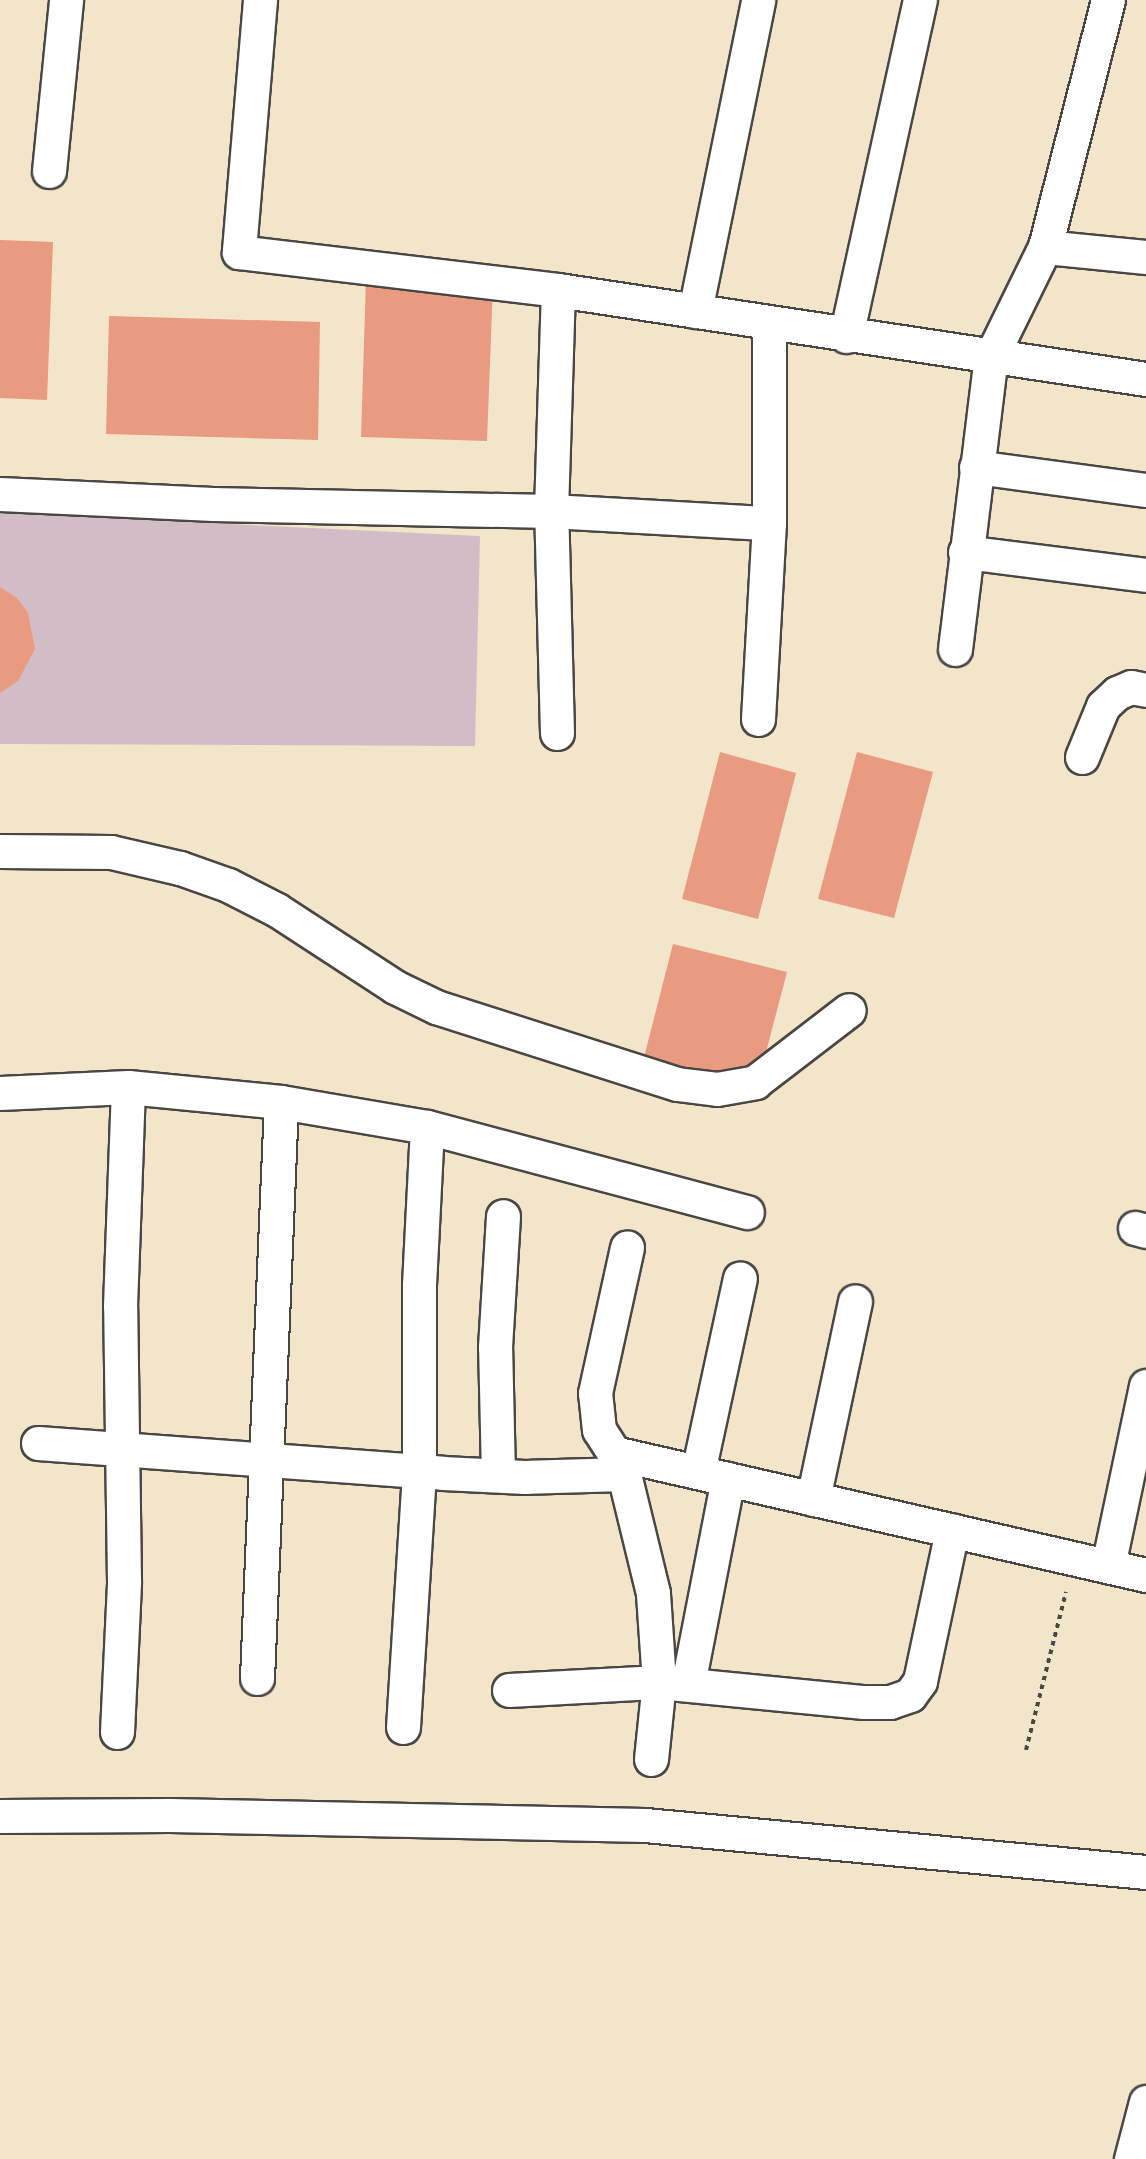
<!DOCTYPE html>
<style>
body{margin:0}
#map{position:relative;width:1146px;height:2159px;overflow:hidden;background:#f3e5ca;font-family:Pangolin,sans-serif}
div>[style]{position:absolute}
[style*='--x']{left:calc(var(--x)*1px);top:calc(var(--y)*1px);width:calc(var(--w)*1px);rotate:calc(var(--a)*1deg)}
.industrial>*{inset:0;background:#d2bdc6}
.building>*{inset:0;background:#e89b81}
.path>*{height:4px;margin-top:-2px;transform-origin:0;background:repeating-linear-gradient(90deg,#494743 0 4.5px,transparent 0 9px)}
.roads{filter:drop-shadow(2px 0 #494743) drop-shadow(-2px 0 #494743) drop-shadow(0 2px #494743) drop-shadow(0 -2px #494743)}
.minor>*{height:33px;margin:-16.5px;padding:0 16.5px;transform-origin:16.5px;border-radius:16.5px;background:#fff}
span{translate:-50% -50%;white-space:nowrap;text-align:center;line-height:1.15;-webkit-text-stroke:4.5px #fcf5e5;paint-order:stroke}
</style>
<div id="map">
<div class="industrial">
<div style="clip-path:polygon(0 513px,480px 536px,475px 746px,0 744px)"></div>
</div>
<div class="building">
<div style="clip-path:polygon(0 240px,53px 242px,47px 400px,0 398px)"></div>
<div style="clip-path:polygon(366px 278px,493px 285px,487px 441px,361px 437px)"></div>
<div style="clip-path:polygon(109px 316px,320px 322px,318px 440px,106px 434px)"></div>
<div style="clip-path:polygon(0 587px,17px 598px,28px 613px,35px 649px,18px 681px,0 693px)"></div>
<div style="clip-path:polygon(720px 752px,796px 773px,758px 919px,682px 899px)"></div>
<div style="clip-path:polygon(857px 752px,933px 772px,894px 918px,818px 899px)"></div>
<div style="clip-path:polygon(673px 944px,787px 972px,753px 1102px,640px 1073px)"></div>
</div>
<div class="path">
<div style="--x:1026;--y:1750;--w:163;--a:-75.8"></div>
</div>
<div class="roads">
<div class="minor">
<div style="--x:260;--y:0;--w:253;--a:94.8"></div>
<div style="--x:239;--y:252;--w:321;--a:6.8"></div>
<div style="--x:49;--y:171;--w:172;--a:-84.3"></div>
<div style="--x:1045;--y:247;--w:101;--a:5.7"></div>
<div style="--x:695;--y:311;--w:317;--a:-78.5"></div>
<div style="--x:846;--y:336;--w:344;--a:-77.6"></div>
<div style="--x:976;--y:467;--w:172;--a:7.7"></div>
<div style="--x:0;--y:494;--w:213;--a:2.7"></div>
<div style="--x:213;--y:504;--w:338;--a:1.2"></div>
<div style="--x:551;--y:511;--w:218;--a:3.2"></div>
<div style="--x:965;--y:552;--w:182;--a:7.2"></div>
<div style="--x:955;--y:649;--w:294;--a:-83"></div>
<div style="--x:991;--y:357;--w:123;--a:-63.9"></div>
<div style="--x:1045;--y:247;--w:255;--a:-75.7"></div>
<div style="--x:758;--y:719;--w:196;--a:-86.8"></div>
<div style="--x:769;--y:523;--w:199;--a:-90"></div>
<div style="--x:557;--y:733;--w:222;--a:-91.5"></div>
<div style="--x:551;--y:511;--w:221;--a:-88.2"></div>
<div style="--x:558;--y:290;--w:595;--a:8.61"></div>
<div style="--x:1082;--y:757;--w:55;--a:-67.6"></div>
<div style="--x:1103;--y:706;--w:19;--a:-43"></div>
<div style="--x:1117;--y:693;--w:15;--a:-23"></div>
<div style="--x:1131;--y:687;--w:15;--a:11"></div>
<div style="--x:0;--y:851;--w:111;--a:0.5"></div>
<div style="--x:111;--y:852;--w:71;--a:13.1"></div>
<div style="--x:180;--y:868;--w:51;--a:19.5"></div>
<div style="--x:228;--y:885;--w:55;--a:27"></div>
<div style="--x:277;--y:910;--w:141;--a:33.1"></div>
<div style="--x:395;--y:987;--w:46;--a:26"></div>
<div style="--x:436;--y:1007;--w:253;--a:17.7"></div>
<div style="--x:677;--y:1084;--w:40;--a:7.1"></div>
<div style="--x:717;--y:1089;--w:39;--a:-10"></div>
<div style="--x:755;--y:1082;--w:118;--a:-37.5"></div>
<div style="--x:0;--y:1093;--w:128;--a:-2.7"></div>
<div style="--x:128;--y:1087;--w:154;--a:5.6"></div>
<div style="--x:281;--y:1102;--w:148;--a:9.7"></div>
<div style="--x:427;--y:1127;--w:331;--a:14.9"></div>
<div style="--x:1135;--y:1228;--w:11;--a:15"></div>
<div style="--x:38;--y:1443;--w:406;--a:4.2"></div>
<div style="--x:443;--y:1473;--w:82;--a:2.8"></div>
<div style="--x:525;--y:1477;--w:99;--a:-1.7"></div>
<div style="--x:614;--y:1453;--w:27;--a:-123"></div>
<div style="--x:599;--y:1430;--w:37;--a:-96"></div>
<div style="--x:595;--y:1393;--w:149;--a:-77.6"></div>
<div style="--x:698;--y:1472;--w:198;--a:-77.8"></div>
<div style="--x:498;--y:1475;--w:128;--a:-91.3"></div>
<div style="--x:495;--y:1347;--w:131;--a:-86.5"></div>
<div style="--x:813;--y:1499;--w:202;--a:-78"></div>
<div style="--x:1108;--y:1566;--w:184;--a:-78.1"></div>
<div style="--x:257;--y:1678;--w:576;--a:-87.61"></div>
<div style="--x:688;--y:1684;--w:209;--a:-79"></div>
<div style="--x:509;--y:1690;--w:150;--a:-3.1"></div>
<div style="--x:659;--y:1682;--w:206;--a:5.6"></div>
<div style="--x:864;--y:1702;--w:26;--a:0"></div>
<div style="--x:890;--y:1702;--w:21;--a:-19"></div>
<div style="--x:910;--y:1695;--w:17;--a:-54"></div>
<div style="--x:920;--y:1681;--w:154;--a:-78"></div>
<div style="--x:403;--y:1727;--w:256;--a:-86.4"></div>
<div style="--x:419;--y:1471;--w:186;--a:-90"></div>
<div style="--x:419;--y:1285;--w:158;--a:-87.1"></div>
<div style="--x:117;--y:1732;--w:151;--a:-87.3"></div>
<div style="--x:124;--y:1581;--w:275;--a:-90.8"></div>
<div style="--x:120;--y:1306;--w:219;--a:-87.9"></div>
<div style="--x:651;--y:1759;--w:77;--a:-84.1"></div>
<div style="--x:659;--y:1682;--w:89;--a:-93.9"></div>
<div style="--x:653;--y:1593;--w:122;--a:-103.7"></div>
<div style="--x:624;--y:1474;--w:23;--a:-115"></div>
<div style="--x:614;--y:1453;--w:546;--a:12.92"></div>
<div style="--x:0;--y:1816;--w:170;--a:-0.3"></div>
<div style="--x:170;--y:1815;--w:475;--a:1.2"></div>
<div style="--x:645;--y:1825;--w:503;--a:5.36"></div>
<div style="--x:1131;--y:2159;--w:59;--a:-75.3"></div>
</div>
</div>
</div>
